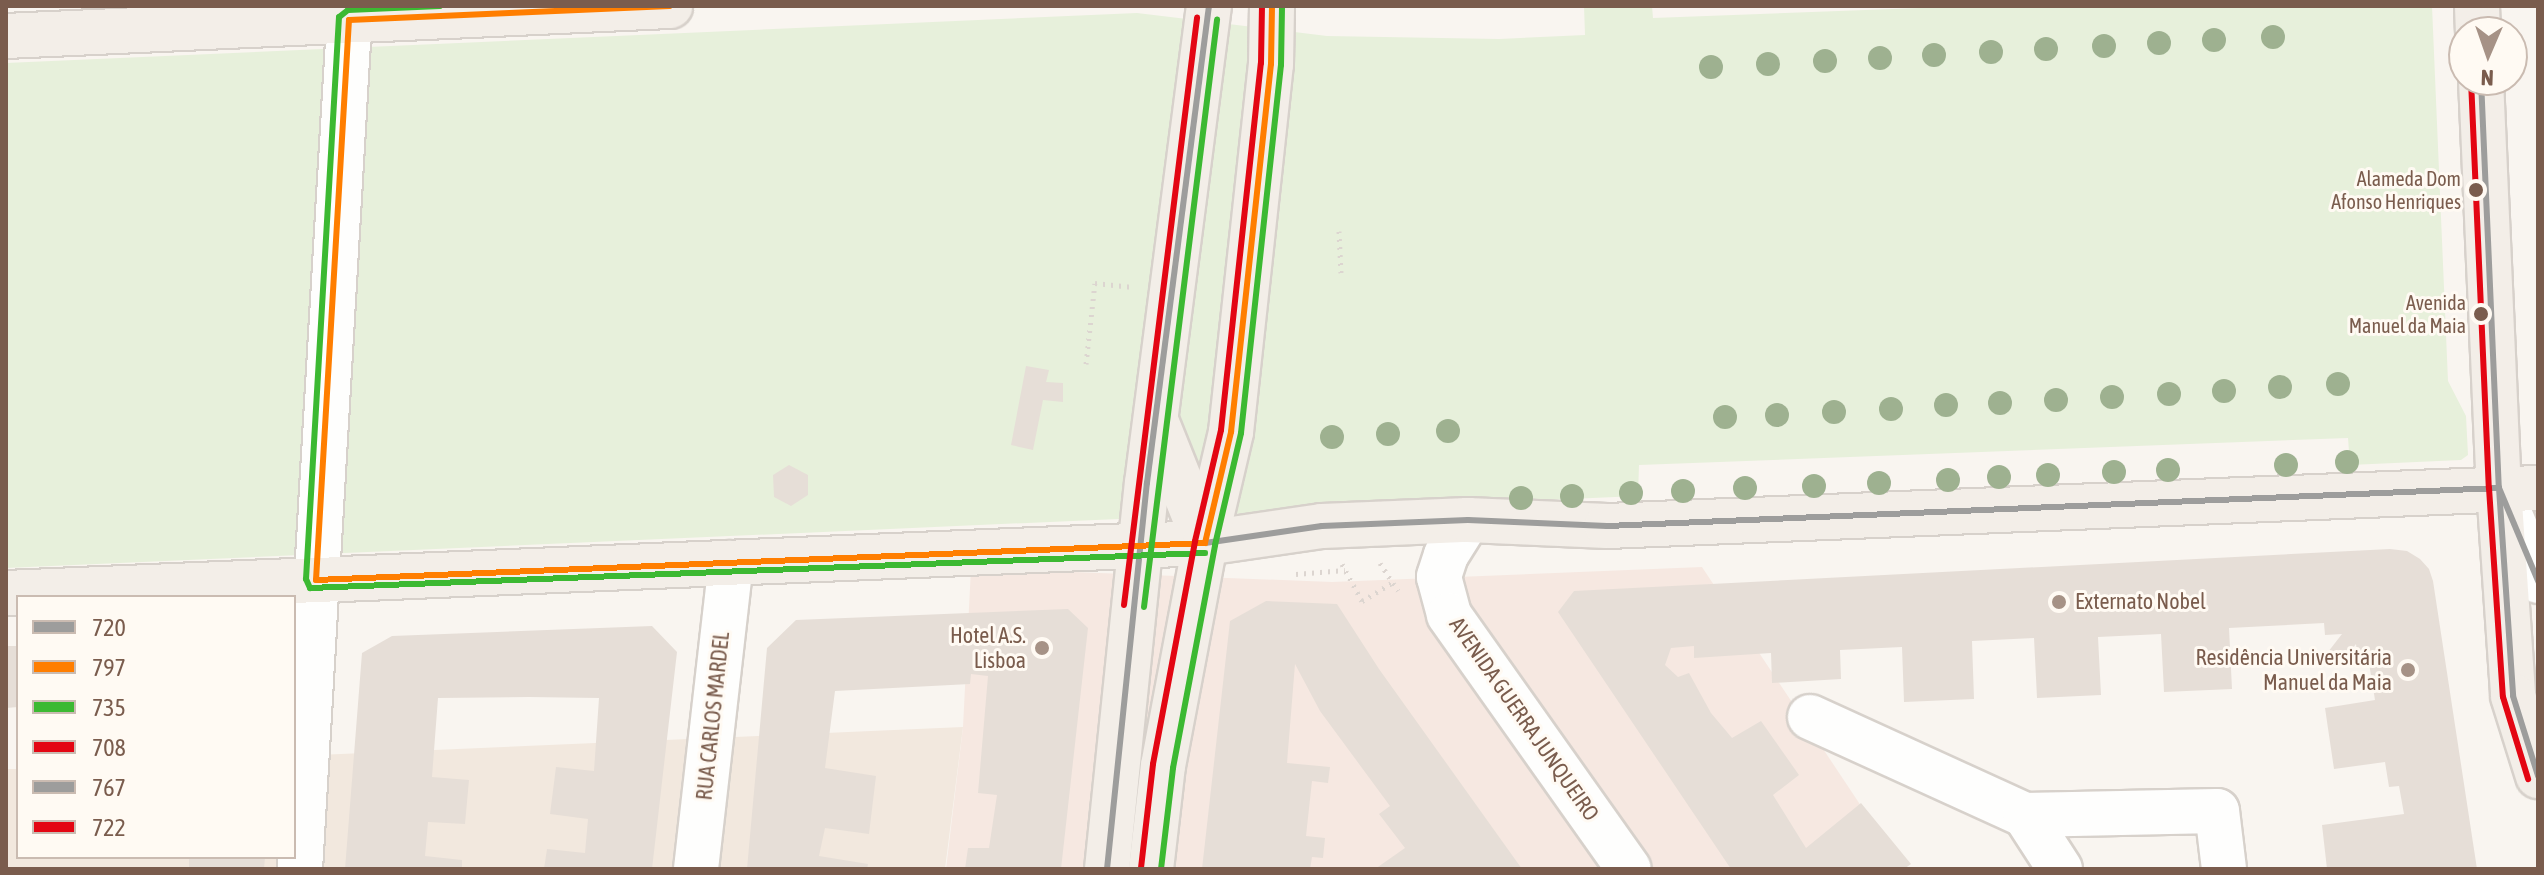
<!DOCTYPE html>
<meta charset="utf-8">
<style>
body{margin:0}
#map{position:relative;width:2544px;height:875px;overflow:hidden;background:#f9f5f0;font-family:"Asap Condensed",sans-serif}
div>[style]{position:absolute}
[style*='--x']{left:calc(var(--x)*1px);top:calc(var(--y)*1px);width:calc(var(--w)*1px);rotate:calc(var(--a)*1deg)}
.residential>*{inset:0;background:#f2e8de}
.commercial>*{inset:0;background:#f6e8e1}
.green>*{inset:0;background:#e7f0db}
.building>*{inset:0;background:#e6ded7}
.path>*{height:5px;margin-top:-2.5px;transform-origin:0;background:repeating-linear-gradient(90deg,#dcd5d0 0 2px,transparent 0 8px)}
.roads{filter:drop-shadow(2px 0 #d7d1cb) drop-shadow(-2px 0 #d7d1cb) drop-shadow(0 2px #d7d1cb) drop-shadow(0 -2px #d7d1cb)}
.minor>*{height:44px;margin:-22px;padding:0 22px;transform-origin:22px;border-radius:22px;background:#fefefd}
.major>*{height:44px;margin:-22px;padding:0 22px;transform-origin:22px;border-radius:22px;background:#f3eee8}
.bus-1>*{height:6px;margin:-3px;padding:0 3px;transform-origin:3px;border-radius:3px;background:#9d9d9c}
.bus-2>*{height:6px;margin:-3px;padding:0 3px;transform-origin:3px;border-radius:3px;background:#ff7e00}
.bus-3>*{height:6px;margin:-3px;padding:0 3px;transform-origin:3px;border-radius:3px;background:#3cb932}
.bus-4>*{height:6px;margin:-3px;padding:0 3px;transform-origin:3px;border-radius:3px;background:#e30613}
.bus-5>*{height:6px;margin:-3px;padding:0 3px;transform-origin:3px;border-radius:3px;background:#9d9d9c}
.bus-6>*{height:6px;margin:-3px;padding:0 3px;transform-origin:3px;border-radius:3px;background:#e30613}
.trees>*{width:24px;height:24px;margin:-12px;border-radius:50%;background:#9eb190}
.dots>*{width:22px;height:22px;translate:-50% -50%;box-sizing:border-box;border:4px solid #fffaf3;border-radius:50%}
span{translate:-50% -50%;white-space:nowrap;text-align:center;line-height:1.15;-webkit-text-stroke:6px #fffaf3;paint-order:stroke}
.bus-label{font-size:20px;color:#7a5c4d}
.right{translate:-100% -50%;text-align:right}
.poi-label{font-size:22px;color:#7a5c4d}
.left{translate:0 -50%;text-align:left}
.street-label{font-size:22px;color:#7a5c4d}
.frame{position:absolute;inset:0;border:8px solid #7a5c4d;pointer-events:none}
.legend{position:absolute;left:16px;top:595px;width:280px;height:264px;box-sizing:border-box;background:#fffaf3;border:2px solid #cabbb1;margin:0;padding:10px 14px;list-style:none;font-size:24px;color:#7a5c4d}
.legend li{display:flex;align-items:center;gap:16px;height:40px}
.legend b{width:40px;border:2px solid #cabbb1}
.north{position:absolute;left:2448px;top:16px;width:80px;height:80px;box-sizing:border-box;background:#fffaf3;border:2px solid #cabbb1;border-radius:50%;rotate:182deg;font-size:22px;font-weight:700;line-height:32px;text-align:center;color:#7a5c4d}
.north::after{content:'';display:block;margin:auto;width:28px;height:36px;background:#a69286;clip-path:polygon(50% 0,100% 100%,50% 72%,0 100%)}
</style>
<div id="map">
<div class="residential">
<div style="clip-path:polygon(963px 727px,945px 869px,6px 869px,6px 769px,18px 769px,18px 857px,294px 857px,294px 756px)"></div>
</div>
<div class="commercial">
<div style="clip-path:polygon(1702px 567px,1903px 869px,946px 869px,963px 727px,971px 568px,1332px 582px)"></div>
</div>
<div class="green">
<div style="clip-path:polygon(1584px 6px,1652px 6px,1653px 18px,1973px 6px,2432px 6px,2448px 381px,2466px 416px,2468px 455px,2461px 460px,2350px 465px,2348px 438px,1639px 465px,1638px 496px,6px 568px,6px 63px,1137px 13px,1327px 36px,1499px 39px,1585px 35px)"></div>
</div>
<div class="building">
<div style="clip-path:polygon(1026px 366px,1049px 370px,1046px 382px,1063px 383px,1063px 402px,1043px 400px,1033px 450px,1011px 445px)"></div>
<div style="clip-path:polygon(789px 465px,808px 475px,808px 495px,791px 506px,774px 497px,773px 475px)"></div>
<div style="clip-path:polygon(2390px 549px,2407px 551px,2420px 559px,2429px 569px,2433px 581px,2477px 869px,2327px 869px,2322px 825px,2404px 814px,2399px 786px,2389px 787px,2385px 762px,2334px 769px,2325px 708px,2375px 700px,2368px 657px,2358px 659px,2356px 644px,2341px 663px,2328px 652px,2342px 634px,2325px 635px,2324px 623px,2229px 628px,2232px 689px,2164px 692px,2161px 634px,2098px 637px,2101px 695px,2037px 698px,2034px 638px,1972px 641px,1974px 699px,1904px 702px,1902px 647px,1840px 650px,1841px 679px,1772px 683px,1771px 653px,1694px 658px,1694px 646px,1671px 648px,1665px 665px,1678px 677px,1689px 673px,1711px 713px,1732px 738px,1761px 721px,1799px 775px,1773px 795px,1806px 848px,1861px 803px,1911px 864px,1904px 869px,1731px 869px,1558px 612px,1574px 591px)"></div>
<div style="clip-path:polygon(1266px 601px,1337px 604px,1379px 669px,1522px 869px,1375px 869px,1405px 848px,1379px 814px,1390px 806px,1320px 711px,1295px 664px,1287px 763px,1330px 767px,1328px 783px,1312px 781px,1306px 836px,1325px 838px,1323px 858px,1312px 857px,1310px 869px,1202px 869px,1230px 621px)"></div>
<div style="clip-path:polygon(1068px 609px,1088px 628px,1061px 869px,965px 869px,968px 848px,989px 848px,997px 795px,978px 793px,988px 676px,971px 674px,970px 684px,835px 691px,825px 768px,876px 776px,869px 834px,825px 828px,819px 856px,868px 864px,867px 869px,747px 869px,767px 648px,796px 620px)"></div>
<div style="clip-path:polygon(652px 626px,677px 652px,652px 869px,544px 869px,547px 849px,585px 853px,588px 819px,550px 814px,556px 767px,594px 771px,599px 698px,529px 697px,438px 698px,432px 777px,469px 780px,465px 824px,428px 822px,425px 856px,462px 860px,462px 869px,345px 869px,362px 653px,392px 636px)"></div>
<div style="clip-path:polygon(6px 646px,18px 646px,18px 707px,6px 708px)"></div>
<div style="clip-path:polygon(189px 857px,265px 857px,264px 869px,189px 869px)"></div>
</div>
<div class="path">
<div style="--x:1339;--y:231;--w:42;--a:87.3"></div>
<div style="--x:1086;--y:364;--w:81;--a:-83.7"></div>
<div style="--x:1095;--y:283;--w:38;--a:6"></div>
<div style="--x:1380;--y:563;--w:33;--a:57"></div>
<div style="--x:1342;--y:564;--w:42;--a:61.6"></div>
<div style="--x:1362;--y:601;--w:35;--a:-31"></div>
<div style="--x:1296;--y:574;--w:49;--a:-4.7"></div>
</div>
<div class="roads">
<div class="minor">
<div style="--x:2503;--y:498;--w:90;--a:67.1"></div>
<div style="--x:1468;--y:520;--w:41;--a:122.2"></div>
<div style="--x:1446;--y:555;--w:23;--a:108"></div>
<div style="--x:1439;--y:577;--w:39;--a:75"></div>
<div style="--x:1449;--y:615;--w:311;--a:54.7"></div>
<div style="--x:1810;--y:717;--w:236;--a:24.5"></div>
<div style="--x:300;--y:869;--w:864;--a:-86.68"></div>
<div style="--x:696;--y:869;--w:308;--a:-83.5"></div>
<div style="--x:2060;--y:869;--w:64;--a:-122.9"></div>
<div style="--x:2025;--y:815;--w:192;--a:-1.2"></div>
<div style="--x:2217;--y:811;--w:58;--a:83.1"></div>
</div>
<div class="major">
<div style="--x:2477;--y:6;--w:26;--a:88"></div>
<div style="--x:6;--y:36;--w:665;--a:-2.59"></div>
<div style="--x:2481;--y:80;--w:408;--a:87.5"></div>
<div style="--x:2499;--y:488;--w:208;--a:86.1"></div>
<div style="--x:2513;--y:696;--w:84;--a:72.6"></div>
<div style="--x:1157;--y:423;--w:129;--a:68.2"></div>
<div style="--x:6;--y:593;--w:1200;--a:-2.39"></div>
<div style="--x:1205;--y:543;--w:118;--a:-8.3"></div>
<div style="--x:1322;--y:526;--w:146;--a:-2.4"></div>
<div style="--x:1468;--y:520;--w:139;--a:2.5"></div>
<div style="--x:1607;--y:526;--w:932;--a:-2.34"></div>
<div style="--x:1107;--y:869;--w:388;--a:-84.1"></div>
<div style="--x:1147;--y:483;--w:481;--a:-82.6"></div>
<div style="--x:1151;--y:869;--w:104;--a:-83.4"></div>
<div style="--x:1163;--y:766;--w:227;--a:-79.3"></div>
<div style="--x:1205;--y:543;--w:114;--a:-76.8"></div>
<div style="--x:1231;--y:432;--w:370;--a:-83.8"></div>
<div style="--x:1271;--y:64;--w:58;--a:-89"></div>
</div>
</div>
<div class="bus-1">
<div style="--x:2499;--y:488;--w:101;--a:67.2"></div>
<div style="--x:1205;--y:543;--w:118;--a:-8.3"></div>
<div style="--x:1322;--y:526;--w:146;--a:-2.4"></div>
<div style="--x:1468;--y:520;--w:139;--a:2.5"></div>
<div style="--x:1607;--y:526;--w:893;--a:-2.44"></div>
<div style="--x:1107;--y:869;--w:388;--a:-84.1"></div>
<div style="--x:1147;--y:483;--w:481;--a:-82.6"></div>
</div>
<div class="bus-2">
<div style="--x:349;--y:20;--w:321;--a:-2.5"></div>
<div style="--x:1205;--y:543;--w:114;--a:-76.8"></div>
<div style="--x:1231;--y:432;--w:370;--a:-83.8"></div>
<div style="--x:1271;--y:64;--w:58;--a:-89"></div>
<div style="--x:316;--y:580;--w:890;--a:-2.38"></div>
<div style="--x:316;--y:580;--w:561;--a:-86.63"></div>
</div>
<div class="bus-3">
<div style="--x:440;--y:6;--w:92;--a:177.5"></div>
<div style="--x:348;--y:10;--w:11;--a:142"></div>
<div style="--x:339;--y:17;--w:563;--a:93.36"></div>
<div style="--x:306;--y:579;--w:10;--a:66"></div>
<div style="--x:310;--y:588;--w:896;--a:-2.24"></div>
<div style="--x:1144;--y:607;--w:592;--a:-82.91"></div>
<div style="--x:1161;--y:869;--w:102;--a:-83.2"></div>
<div style="--x:1173;--y:768;--w:227;--a:-79.3"></div>
<div style="--x:1215;--y:545;--w:115;--a:-76.9"></div>
<div style="--x:1241;--y:433;--w:370;--a:-83.8"></div>
<div style="--x:1281;--y:65;--w:59;--a:-89"></div>
</div>
<div class="bus-4">
<div style="--x:1124;--y:605;--w:592;--a:-82.91"></div>
<div style="--x:1141;--y:868;--w:105;--a:-83.4"></div>
<div style="--x:1153;--y:764;--w:227;--a:-79.3"></div>
<div style="--x:1195;--y:541;--w:114;--a:-76.8"></div>
<div style="--x:1221;--y:430;--w:369;--a:-83.8"></div>
<div style="--x:1261;--y:63;--w:57;--a:-89"></div>
</div>
<div class="bus-5">
<div style="--x:2481;--y:80;--w:408;--a:87.5"></div>
<div style="--x:2499;--y:488;--w:208;--a:86.1"></div>
<div style="--x:2513;--y:696;--w:84;--a:72.6"></div>
</div>
<div class="bus-6">
<div style="--x:2471;--y:80;--w:408;--a:87.5"></div>
<div style="--x:2489;--y:488;--w:209;--a:86.2"></div>
<div style="--x:2503;--y:697;--w:86;--a:73"></div>
</div>
<div class="trees">
<div style="left:2273px;top:37px"></div>
<div style="left:2214px;top:40px"></div>
<div style="left:2159px;top:43px"></div>
<div style="left:2104px;top:46px"></div>
<div style="left:2046px;top:49px"></div>
<div style="left:1991px;top:52px"></div>
<div style="left:1934px;top:55px"></div>
<div style="left:1880px;top:58px"></div>
<div style="left:1825px;top:61px"></div>
<div style="left:1768px;top:64px"></div>
<div style="left:1711px;top:67px"></div>
<div style="left:2338px;top:384px"></div>
<div style="left:2280px;top:387px"></div>
<div style="left:2224px;top:391px"></div>
<div style="left:2169px;top:394px"></div>
<div style="left:2112px;top:397px"></div>
<div style="left:2056px;top:400px"></div>
<div style="left:2000px;top:403px"></div>
<div style="left:1946px;top:405px"></div>
<div style="left:1891px;top:409px"></div>
<div style="left:1834px;top:412px"></div>
<div style="left:1777px;top:415px"></div>
<div style="left:1725px;top:417px"></div>
<div style="left:1448px;top:431px"></div>
<div style="left:1388px;top:434px"></div>
<div style="left:1332px;top:437px"></div>
<div style="left:2347px;top:462px"></div>
<div style="left:2286px;top:465px"></div>
<div style="left:2168px;top:470px"></div>
<div style="left:2114px;top:472px"></div>
<div style="left:2048px;top:475px"></div>
<div style="left:1999px;top:477px"></div>
<div style="left:1948px;top:480px"></div>
<div style="left:1879px;top:483px"></div>
<div style="left:1814px;top:486px"></div>
<div style="left:1745px;top:488px"></div>
<div style="left:1683px;top:491px"></div>
<div style="left:1631px;top:493px"></div>
<div style="left:1572px;top:496px"></div>
<div style="left:1521px;top:498px"></div>
</div>
<div class="dots">
<div style="left:2476px;top:190px;background:#7a5c4d"></div>
<div style="left:2481px;top:314px;background:#7a5c4d"></div>
<div style="left:2059px;top:602px;background:#a69286"></div>
<div style="left:1042px;top:648px;background:#a69286"></div>
<div style="left:2408px;top:670px;background:#a69286"></div>
</div>
<div class="bus-label">
<span class="right" style="left:2461px;top:190px">Alameda Dom<br>Afonso Henriques</span>
<span class="right" style="left:2466px;top:314px">Avenida<br>Manuel da Maia</span>
</div>
<div class="poi-label">
<span class="left" style="left:2075px;top:602px">Externato Nobel</span>
<span class="right" style="left:1026px;top:648px">Hotel A.S.<br>Lisboa</span>
<span class="right" style="left:2392px;top:670px">Residência Universitária<br>Manuel da Maia</span>
</div>
<div class="street-label">
<span style="left:713px;top:716px;rotate:-84deg">RUA CARLOS MARDEL</span>
<span style="left:1524px;top:719px;rotate:55deg">AVENIDA GUERRA JUNQUEIRO</span>
</div>
<div class="frame"></div>
<ul class="legend">
<li><b style="height:10px;background:#9d9d9c"></b>720</li>
<li><b style="height:10px;background:#ff7e00"></b>797</li>
<li><b style="height:10px;background:#3cb932"></b>735</li>
<li><b style="height:10px;background:#e30613"></b>708</li>
<li><b style="height:10px;background:#9d9d9c"></b>767</li>
<li><b style="height:10px;background:#e30613"></b>722</li>
</ul>
<div class="north">N</div>
</div>
